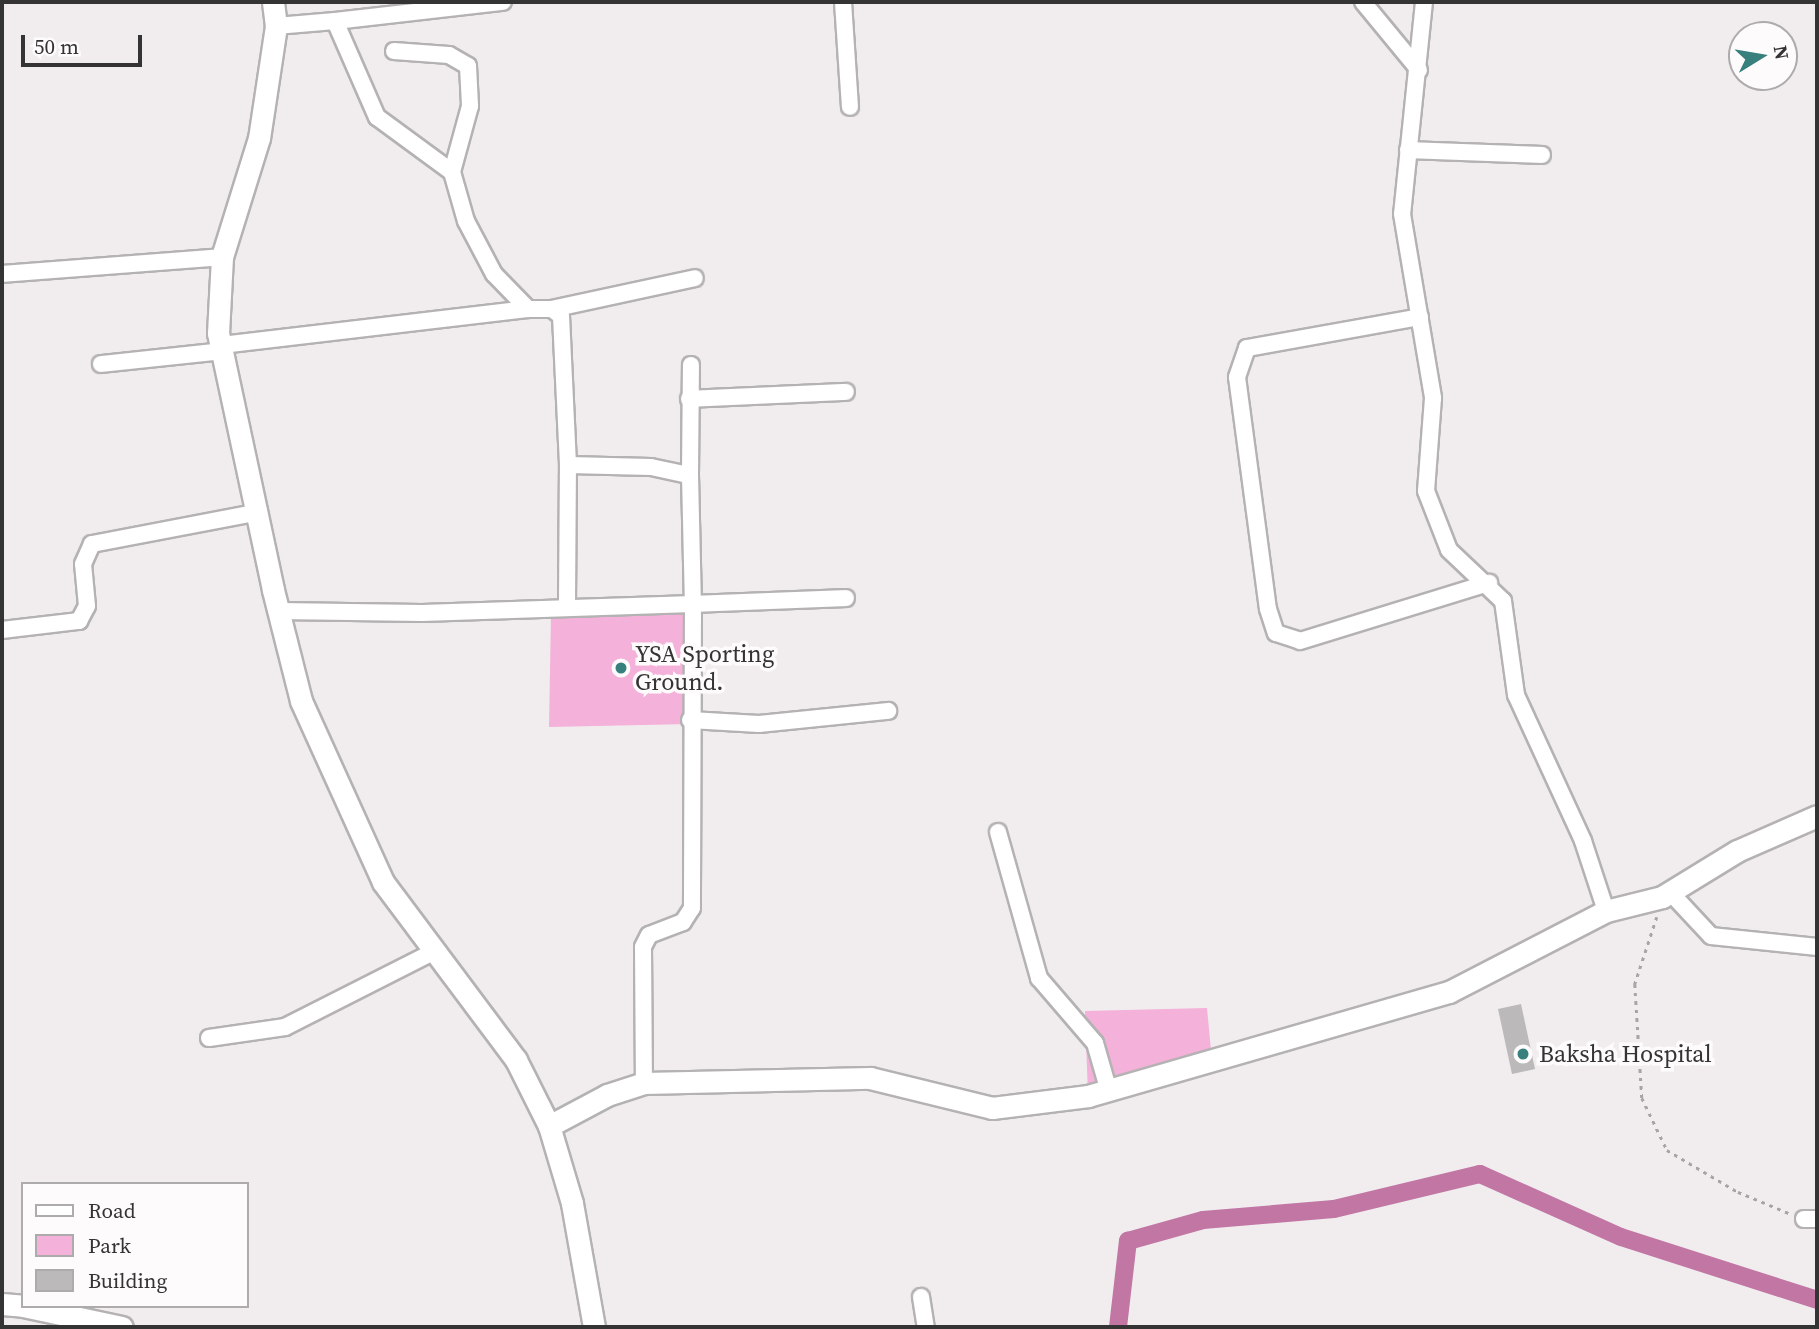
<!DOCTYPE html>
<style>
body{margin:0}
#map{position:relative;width:1819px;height:1329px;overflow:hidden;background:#f1edef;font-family:"Source Serif 4",serif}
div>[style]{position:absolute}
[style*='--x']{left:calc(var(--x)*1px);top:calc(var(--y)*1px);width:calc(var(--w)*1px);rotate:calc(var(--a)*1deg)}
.green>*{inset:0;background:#f4b1d9}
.canal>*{height:18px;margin:-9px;padding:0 9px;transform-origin:9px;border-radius:9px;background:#c176a4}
.building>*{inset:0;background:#bcb9ba}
.path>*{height:2.5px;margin-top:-1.25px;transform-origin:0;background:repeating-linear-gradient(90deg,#a6a4a5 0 3.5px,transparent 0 8.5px)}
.roads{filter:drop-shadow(2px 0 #b5b2b3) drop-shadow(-2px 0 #b5b2b3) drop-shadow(0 2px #b5b2b3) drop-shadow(0 -2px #b5b2b3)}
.minor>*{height:16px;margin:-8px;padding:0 8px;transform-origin:8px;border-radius:8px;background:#fff}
.tertiary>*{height:21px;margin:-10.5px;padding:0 10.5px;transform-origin:10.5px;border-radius:10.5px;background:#fff}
.dots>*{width:19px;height:19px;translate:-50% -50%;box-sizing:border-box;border:4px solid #fefbfc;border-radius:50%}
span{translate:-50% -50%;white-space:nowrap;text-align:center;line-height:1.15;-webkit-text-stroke:7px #fefbfc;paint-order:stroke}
.poi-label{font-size:24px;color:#353435}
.left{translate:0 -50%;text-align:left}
.frame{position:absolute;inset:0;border:4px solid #353435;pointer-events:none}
.legend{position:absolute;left:21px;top:1182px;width:228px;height:126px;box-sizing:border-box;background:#fefbfc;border:2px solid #aeabac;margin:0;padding:9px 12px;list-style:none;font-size:21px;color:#353435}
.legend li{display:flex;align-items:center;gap:14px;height:35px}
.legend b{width:35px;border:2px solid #aeabac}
.north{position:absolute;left:1728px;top:21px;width:70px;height:70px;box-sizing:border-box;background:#fefbfc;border:2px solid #aeabac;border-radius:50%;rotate:79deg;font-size:19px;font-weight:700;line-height:28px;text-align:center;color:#353435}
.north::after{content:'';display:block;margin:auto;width:24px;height:32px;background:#37807d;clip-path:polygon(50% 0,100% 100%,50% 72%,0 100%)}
.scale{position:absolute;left:21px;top:35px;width:121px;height:32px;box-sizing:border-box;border:4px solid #353435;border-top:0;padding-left:9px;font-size:21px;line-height:24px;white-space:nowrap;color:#353435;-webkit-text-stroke:5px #fefbfc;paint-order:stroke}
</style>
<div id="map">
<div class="green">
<div style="clip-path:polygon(693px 612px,690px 724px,549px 727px,551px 613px)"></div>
<div style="clip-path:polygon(1207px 1008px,1212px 1061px,1088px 1096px,1085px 1011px)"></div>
</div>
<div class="canal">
<div style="--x:1118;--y:1327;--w:87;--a:-83.4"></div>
<div style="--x:1128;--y:1241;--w:78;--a:-15.6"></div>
<div style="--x:1203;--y:1220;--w:131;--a:-4.8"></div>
<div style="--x:1334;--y:1209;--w:150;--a:-13.5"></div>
<div style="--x:1480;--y:1174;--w:154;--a:24.1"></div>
<div style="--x:1621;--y:1237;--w:206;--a:17.8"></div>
</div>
<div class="building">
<div style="clip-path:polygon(1521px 1004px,1535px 1069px,1512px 1074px,1498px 1009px)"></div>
</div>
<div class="path">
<div style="--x:1657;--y:917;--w:71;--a:108.2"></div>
<div style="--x:1635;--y:984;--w:114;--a:86.5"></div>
<div style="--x:1642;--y:1098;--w:58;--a:64.3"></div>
<div style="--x:1667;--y:1150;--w:82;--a:30.6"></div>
<div style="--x:1738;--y:1192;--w:57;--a:22.5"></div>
</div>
<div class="roads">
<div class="minor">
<div style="--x:843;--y:2;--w:105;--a:86.2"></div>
<div style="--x:1363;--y:2;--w:88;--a:50.5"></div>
<div style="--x:1424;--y:2;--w:213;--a:95.9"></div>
<div style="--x:1402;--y:214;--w:187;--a:80.4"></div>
<div style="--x:1433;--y:398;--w:93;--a:94.3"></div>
<div style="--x:1426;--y:491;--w:63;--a:68.7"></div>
<div style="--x:1449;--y:550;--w:74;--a:43.4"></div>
<div style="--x:1503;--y:601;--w:95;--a:82.1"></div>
<div style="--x:1516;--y:695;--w:161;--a:65.3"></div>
<div style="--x:1583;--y:841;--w:74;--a:71.8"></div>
<div style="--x:335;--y:21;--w:169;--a:-6.5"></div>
<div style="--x:276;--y:26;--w:59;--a:-4.8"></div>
<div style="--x:335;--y:21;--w:105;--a:66.4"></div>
<div style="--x:377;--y:117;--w:93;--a:36.3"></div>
<div style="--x:452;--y:172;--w:51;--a:74.1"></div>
<div style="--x:466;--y:221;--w:60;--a:62.2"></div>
<div style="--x:494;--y:274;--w:49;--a:45.8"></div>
<div style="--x:528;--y:309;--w:24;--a:0"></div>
<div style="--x:552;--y:309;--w:11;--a:38"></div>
<div style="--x:561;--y:316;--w:149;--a:87.3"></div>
<div style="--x:568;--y:465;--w:83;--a:1.4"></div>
<div style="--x:651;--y:467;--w:40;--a:12"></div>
<div style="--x:690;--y:475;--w:129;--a:88.7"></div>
<div style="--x:693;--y:604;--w:153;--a:-2.2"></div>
<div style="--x:394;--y:51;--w:55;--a:4.2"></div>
<div style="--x:449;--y:55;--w:22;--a:30"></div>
<div style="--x:468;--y:66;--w:40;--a:87.1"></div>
<div style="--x:470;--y:106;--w:68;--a:105.3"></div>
<div style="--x:1408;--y:150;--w:134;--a:2.1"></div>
<div style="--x:2;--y:274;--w:221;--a:-4.4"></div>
<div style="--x:552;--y:309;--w:146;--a:-12.2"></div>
<div style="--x:1420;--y:317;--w:176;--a:169.8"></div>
<div style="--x:1247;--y:348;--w:31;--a:109"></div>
<div style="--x:1237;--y:377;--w:234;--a:82.4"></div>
<div style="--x:1268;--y:609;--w:25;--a:72"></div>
<div style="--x:1276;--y:633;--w:25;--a:18"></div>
<div style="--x:1300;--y:641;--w:198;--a:-17.1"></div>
<div style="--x:221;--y:345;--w:309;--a:-6.7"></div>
<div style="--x:101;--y:364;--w:122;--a:-6.1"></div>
<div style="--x:689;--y:399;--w:157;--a:-2.6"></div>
<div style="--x:690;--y:475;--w:110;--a:-89.5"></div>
<div style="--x:567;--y:604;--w:139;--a:-89.6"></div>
<div style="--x:278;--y:611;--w:144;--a:0.8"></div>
<div style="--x:422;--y:613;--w:271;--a:-1.9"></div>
<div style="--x:693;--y:604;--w:304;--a:90.2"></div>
<div style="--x:692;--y:908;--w:17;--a:123"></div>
<div style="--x:683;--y:922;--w:36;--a:159"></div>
<div style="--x:649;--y:935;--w:13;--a:117"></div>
<div style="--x:643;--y:947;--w:136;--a:89.6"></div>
<div style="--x:2;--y:630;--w:78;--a:-6.7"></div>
<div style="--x:79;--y:621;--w:17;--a:-62"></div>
<div style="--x:87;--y:606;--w:42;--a:-95.4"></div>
<div style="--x:83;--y:564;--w:22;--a:-66"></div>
<div style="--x:92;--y:544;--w:170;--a:-10.8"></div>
<div style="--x:690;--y:720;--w:69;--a:3.3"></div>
<div style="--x:759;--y:724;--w:130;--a:-5.8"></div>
<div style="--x:998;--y:832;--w:152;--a:74.3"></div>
<div style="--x:1039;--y:978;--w:86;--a:49.3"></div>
<div style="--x:1095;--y:1043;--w:47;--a:73.9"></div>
<div style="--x:1670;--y:892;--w:60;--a:47"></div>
<div style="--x:1711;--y:936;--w:107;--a:5.9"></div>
<div style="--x:209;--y:1038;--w:77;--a:-8.2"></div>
<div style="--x:285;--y:1027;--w:164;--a:-26.9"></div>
<div style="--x:1804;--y:1219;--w:13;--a:0"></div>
<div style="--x:921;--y:1297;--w:30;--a:81"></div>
</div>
<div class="tertiary">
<div style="--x:273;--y:2;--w:24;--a:83"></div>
<div style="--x:276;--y:26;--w:113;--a:98.6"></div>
<div style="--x:259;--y:138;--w:125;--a:107.3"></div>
<div style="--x:222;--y:257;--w:76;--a:93"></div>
<div style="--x:218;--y:333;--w:263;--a:77.9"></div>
<div style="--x:273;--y:590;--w:114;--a:75.8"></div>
<div style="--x:301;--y:701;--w:199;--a:65.6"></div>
<div style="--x:383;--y:882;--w:222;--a:53.2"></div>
<div style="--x:516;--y:1060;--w:74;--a:63.4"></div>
<div style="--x:2;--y:1304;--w:21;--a:5"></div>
<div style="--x:23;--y:1306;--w:101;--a:12"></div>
<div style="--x:594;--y:1327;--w:126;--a:-100.1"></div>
<div style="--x:572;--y:1203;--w:80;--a:-106.6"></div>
<div style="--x:549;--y:1126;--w:66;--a:-28.1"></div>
<div style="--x:607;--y:1095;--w:39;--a:-18"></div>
<div style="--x:644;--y:1083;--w:226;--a:-1.3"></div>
<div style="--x:870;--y:1078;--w:126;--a:13.8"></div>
<div style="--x:992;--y:1108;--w:97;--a:-7.1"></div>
<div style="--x:1088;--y:1096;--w:376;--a:-16.1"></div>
<div style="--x:1449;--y:992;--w:177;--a:-27.3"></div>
<div style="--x:1606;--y:911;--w:58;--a:-14"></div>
<div style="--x:1662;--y:897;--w:88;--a:-31.5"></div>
<div style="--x:1737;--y:851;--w:87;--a:-23.6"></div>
</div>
</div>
<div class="dots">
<div style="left:621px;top:668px;background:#37807d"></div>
<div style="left:1523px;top:1054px;background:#37807d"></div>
</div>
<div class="poi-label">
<span class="left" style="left:635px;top:668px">YSA Sporting<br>Ground.</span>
<span class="left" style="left:1539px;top:1054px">Baksha Hospital</span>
</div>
<div class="frame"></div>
<ul class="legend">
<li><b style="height:9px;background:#fff"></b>Road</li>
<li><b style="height:19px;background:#f4b1d9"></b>Park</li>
<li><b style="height:19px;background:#bcb9ba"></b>Building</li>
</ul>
<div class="north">N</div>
<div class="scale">50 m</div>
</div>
